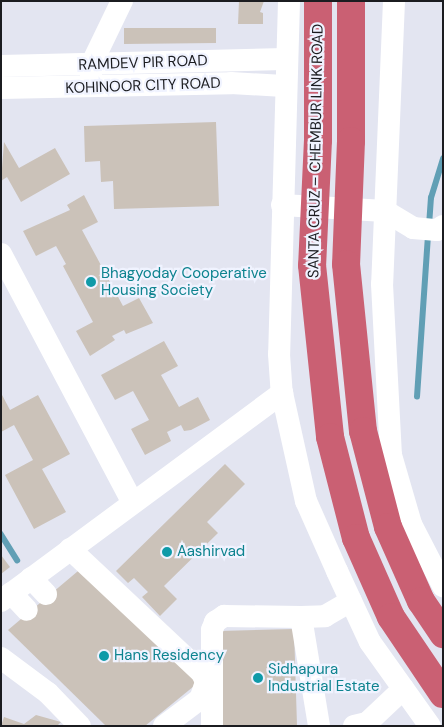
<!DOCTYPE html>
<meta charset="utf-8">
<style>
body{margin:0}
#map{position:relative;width:444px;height:727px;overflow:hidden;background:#e3e5f1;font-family:"DM Sans",sans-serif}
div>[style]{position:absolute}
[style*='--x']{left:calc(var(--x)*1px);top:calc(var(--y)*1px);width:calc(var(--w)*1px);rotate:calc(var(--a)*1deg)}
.stream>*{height:5.5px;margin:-2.75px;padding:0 2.75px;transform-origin:2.75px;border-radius:2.75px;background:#619fb5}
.building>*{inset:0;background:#cbc2b9}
.minor>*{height:22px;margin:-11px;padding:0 11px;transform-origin:11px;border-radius:11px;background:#fff}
.highway>*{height:28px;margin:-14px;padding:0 14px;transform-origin:14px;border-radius:14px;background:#ca6073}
.dots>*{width:14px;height:14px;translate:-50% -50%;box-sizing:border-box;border:2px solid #f0f3ff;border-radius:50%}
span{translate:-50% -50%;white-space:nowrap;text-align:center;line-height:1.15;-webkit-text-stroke:4.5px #f0f3ff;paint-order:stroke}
.street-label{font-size:15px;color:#1b1c20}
.culture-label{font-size:15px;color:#0d838f}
.left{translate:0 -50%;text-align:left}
.frame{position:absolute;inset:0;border:2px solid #1b1c20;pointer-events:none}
</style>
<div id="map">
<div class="stream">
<div style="--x:429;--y:226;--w:28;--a:-86"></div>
<div style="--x:431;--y:198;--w:41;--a:-72.9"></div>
<div style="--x:417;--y:397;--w:162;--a:-86.1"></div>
<div style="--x:1;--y:534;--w:31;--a:58"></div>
</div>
<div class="building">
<div style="clip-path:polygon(239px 1px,264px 1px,260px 12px,263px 13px,263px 24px,238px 24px)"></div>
<div style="clip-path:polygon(124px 28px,216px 28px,216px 43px,124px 44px)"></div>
<div style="clip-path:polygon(216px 122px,219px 206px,114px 209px,113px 181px,101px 182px,100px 161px,85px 162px,84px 126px)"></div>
<div style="clip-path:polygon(4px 142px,19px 168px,55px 148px,70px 174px,21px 202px,7px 177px,1px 181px)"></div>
<div style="clip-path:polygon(84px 195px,98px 222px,82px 230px,123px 306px,139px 298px,153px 323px,126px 334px,124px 330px,112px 336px,115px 340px,90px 356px,76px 331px,93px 322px,63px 266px,66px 264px,56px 246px,36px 256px,23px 231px,70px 210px,67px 205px)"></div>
<div style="clip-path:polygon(164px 341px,178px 366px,161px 375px,179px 407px,198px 397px,210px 420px,191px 430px,184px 431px,181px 425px,167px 432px,171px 441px,145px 455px,131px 429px,149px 420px,133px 391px,115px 400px,101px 375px)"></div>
<div style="clip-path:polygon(1px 393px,10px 410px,38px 395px,70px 454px,42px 469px,66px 512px,34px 529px,5px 475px,33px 460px,14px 425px,1px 432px)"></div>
<div style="clip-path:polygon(225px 464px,245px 484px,207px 522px,218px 533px,164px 586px,177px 599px,160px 616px,142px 597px,148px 592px,134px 578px,128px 583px,116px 571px)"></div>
<div style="clip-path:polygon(1px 555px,10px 567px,1px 574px)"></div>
<div style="clip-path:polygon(84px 566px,199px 682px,145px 726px,106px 726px,8px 630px)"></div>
<div style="clip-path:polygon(294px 629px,297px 726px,222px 726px,219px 631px)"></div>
<div style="clip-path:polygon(36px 715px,61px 722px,57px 726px,1px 726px,4px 717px,24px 724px)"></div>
</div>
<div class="minor">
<div style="--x:289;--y:1;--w:353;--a:91.6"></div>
<div style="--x:279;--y:354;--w:39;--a:86"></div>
<div style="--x:282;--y:393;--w:111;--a:77.5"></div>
<div style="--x:306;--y:501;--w:77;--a:66.1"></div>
<div style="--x:337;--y:571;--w:78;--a:65.1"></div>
<div style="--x:370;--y:642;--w:103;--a:54.5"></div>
<div style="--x:394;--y:1;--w:283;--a:92.4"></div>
<div style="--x:382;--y:284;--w:171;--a:87"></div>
<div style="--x:391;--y:455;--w:72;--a:73.8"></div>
<div style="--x:411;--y:524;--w:70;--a:62.7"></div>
<div style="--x:1;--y:66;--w:284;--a:-1.4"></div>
<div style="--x:91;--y:78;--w:13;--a:-90"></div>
<div style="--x:91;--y:65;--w:71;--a:-64.2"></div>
<div style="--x:1;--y:88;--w:230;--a:-1.2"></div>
<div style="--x:231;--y:83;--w:53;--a:3.2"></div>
<div style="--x:282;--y:205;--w:103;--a:3.3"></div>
<div style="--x:385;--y:211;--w:33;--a:31"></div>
<div style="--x:413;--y:228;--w:24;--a:5"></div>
<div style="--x:437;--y:230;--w:7;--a:-34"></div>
<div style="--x:1;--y:254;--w:280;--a:62.1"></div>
<div style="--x:70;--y:549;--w:181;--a:43.2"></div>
<div style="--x:202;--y:673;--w:10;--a:66"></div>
<div style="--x:206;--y:682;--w:18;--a:109"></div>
<div style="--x:200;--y:699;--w:45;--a:143.1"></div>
<div style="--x:31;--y:578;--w:22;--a:47"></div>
<div style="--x:11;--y:593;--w:23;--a:47"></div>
<div style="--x:1;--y:601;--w:350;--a:-36.5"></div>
<div style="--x:301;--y:617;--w:24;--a:-2"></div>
<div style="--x:325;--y:616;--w:30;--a:-30"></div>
<div style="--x:1;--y:658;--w:59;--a:36.7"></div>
<div style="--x:48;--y:693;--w:46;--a:45.9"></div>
<div style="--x:212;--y:726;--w:96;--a:-90"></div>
<div style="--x:212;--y:630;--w:9;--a:-69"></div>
<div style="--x:215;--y:622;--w:11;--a:-34"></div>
<div style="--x:224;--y:616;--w:77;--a:0.7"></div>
<div style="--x:301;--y:617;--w:110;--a:80.6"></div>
<div style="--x:354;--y:726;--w:13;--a:-13"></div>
<div style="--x:367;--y:723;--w:50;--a:-43.4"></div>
</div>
<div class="highway">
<div style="--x:318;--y:1;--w:139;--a:90"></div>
<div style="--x:318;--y:140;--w:125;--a:92.7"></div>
<div style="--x:312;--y:265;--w:173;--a:84"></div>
<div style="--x:330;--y:437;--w:104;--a:75.6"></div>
<div style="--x:356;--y:538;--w:86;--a:66.1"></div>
<div style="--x:391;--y:617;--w:93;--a:56"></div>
<div style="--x:351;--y:1;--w:140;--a:90"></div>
<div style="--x:351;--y:141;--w:123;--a:92.3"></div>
<div style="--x:346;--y:264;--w:168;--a:84.2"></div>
<div style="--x:363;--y:431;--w:99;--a:75.4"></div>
<div style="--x:388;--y:527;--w:81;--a:66"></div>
<div style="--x:421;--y:601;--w:40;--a:56"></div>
</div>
<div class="dots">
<div style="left:91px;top:282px;background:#0f9aa8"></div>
<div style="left:167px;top:552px;background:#0f9aa8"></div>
<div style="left:104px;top:656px;background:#0f9aa8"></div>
<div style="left:258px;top:678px;background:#0f9aa8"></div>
</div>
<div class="street-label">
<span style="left:143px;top:63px;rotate:-2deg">RAMDEV PIR ROAD</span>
<span style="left:143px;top:86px;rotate:-2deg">KOHINOOR CITY ROAD</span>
<span style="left:316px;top:151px;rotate:-89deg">SANTA CRUZ – CHEMBUR LINK ROAD</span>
</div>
<div class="culture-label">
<span class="left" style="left:101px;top:282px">Bhagyoday Cooperative<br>Housing Society</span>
<span class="left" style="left:177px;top:552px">Aashirvad</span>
<span class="left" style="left:114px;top:656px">Hans Residency</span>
<span class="left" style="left:268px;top:678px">Sidhapura<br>Industrial Estate</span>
</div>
<div class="frame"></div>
</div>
